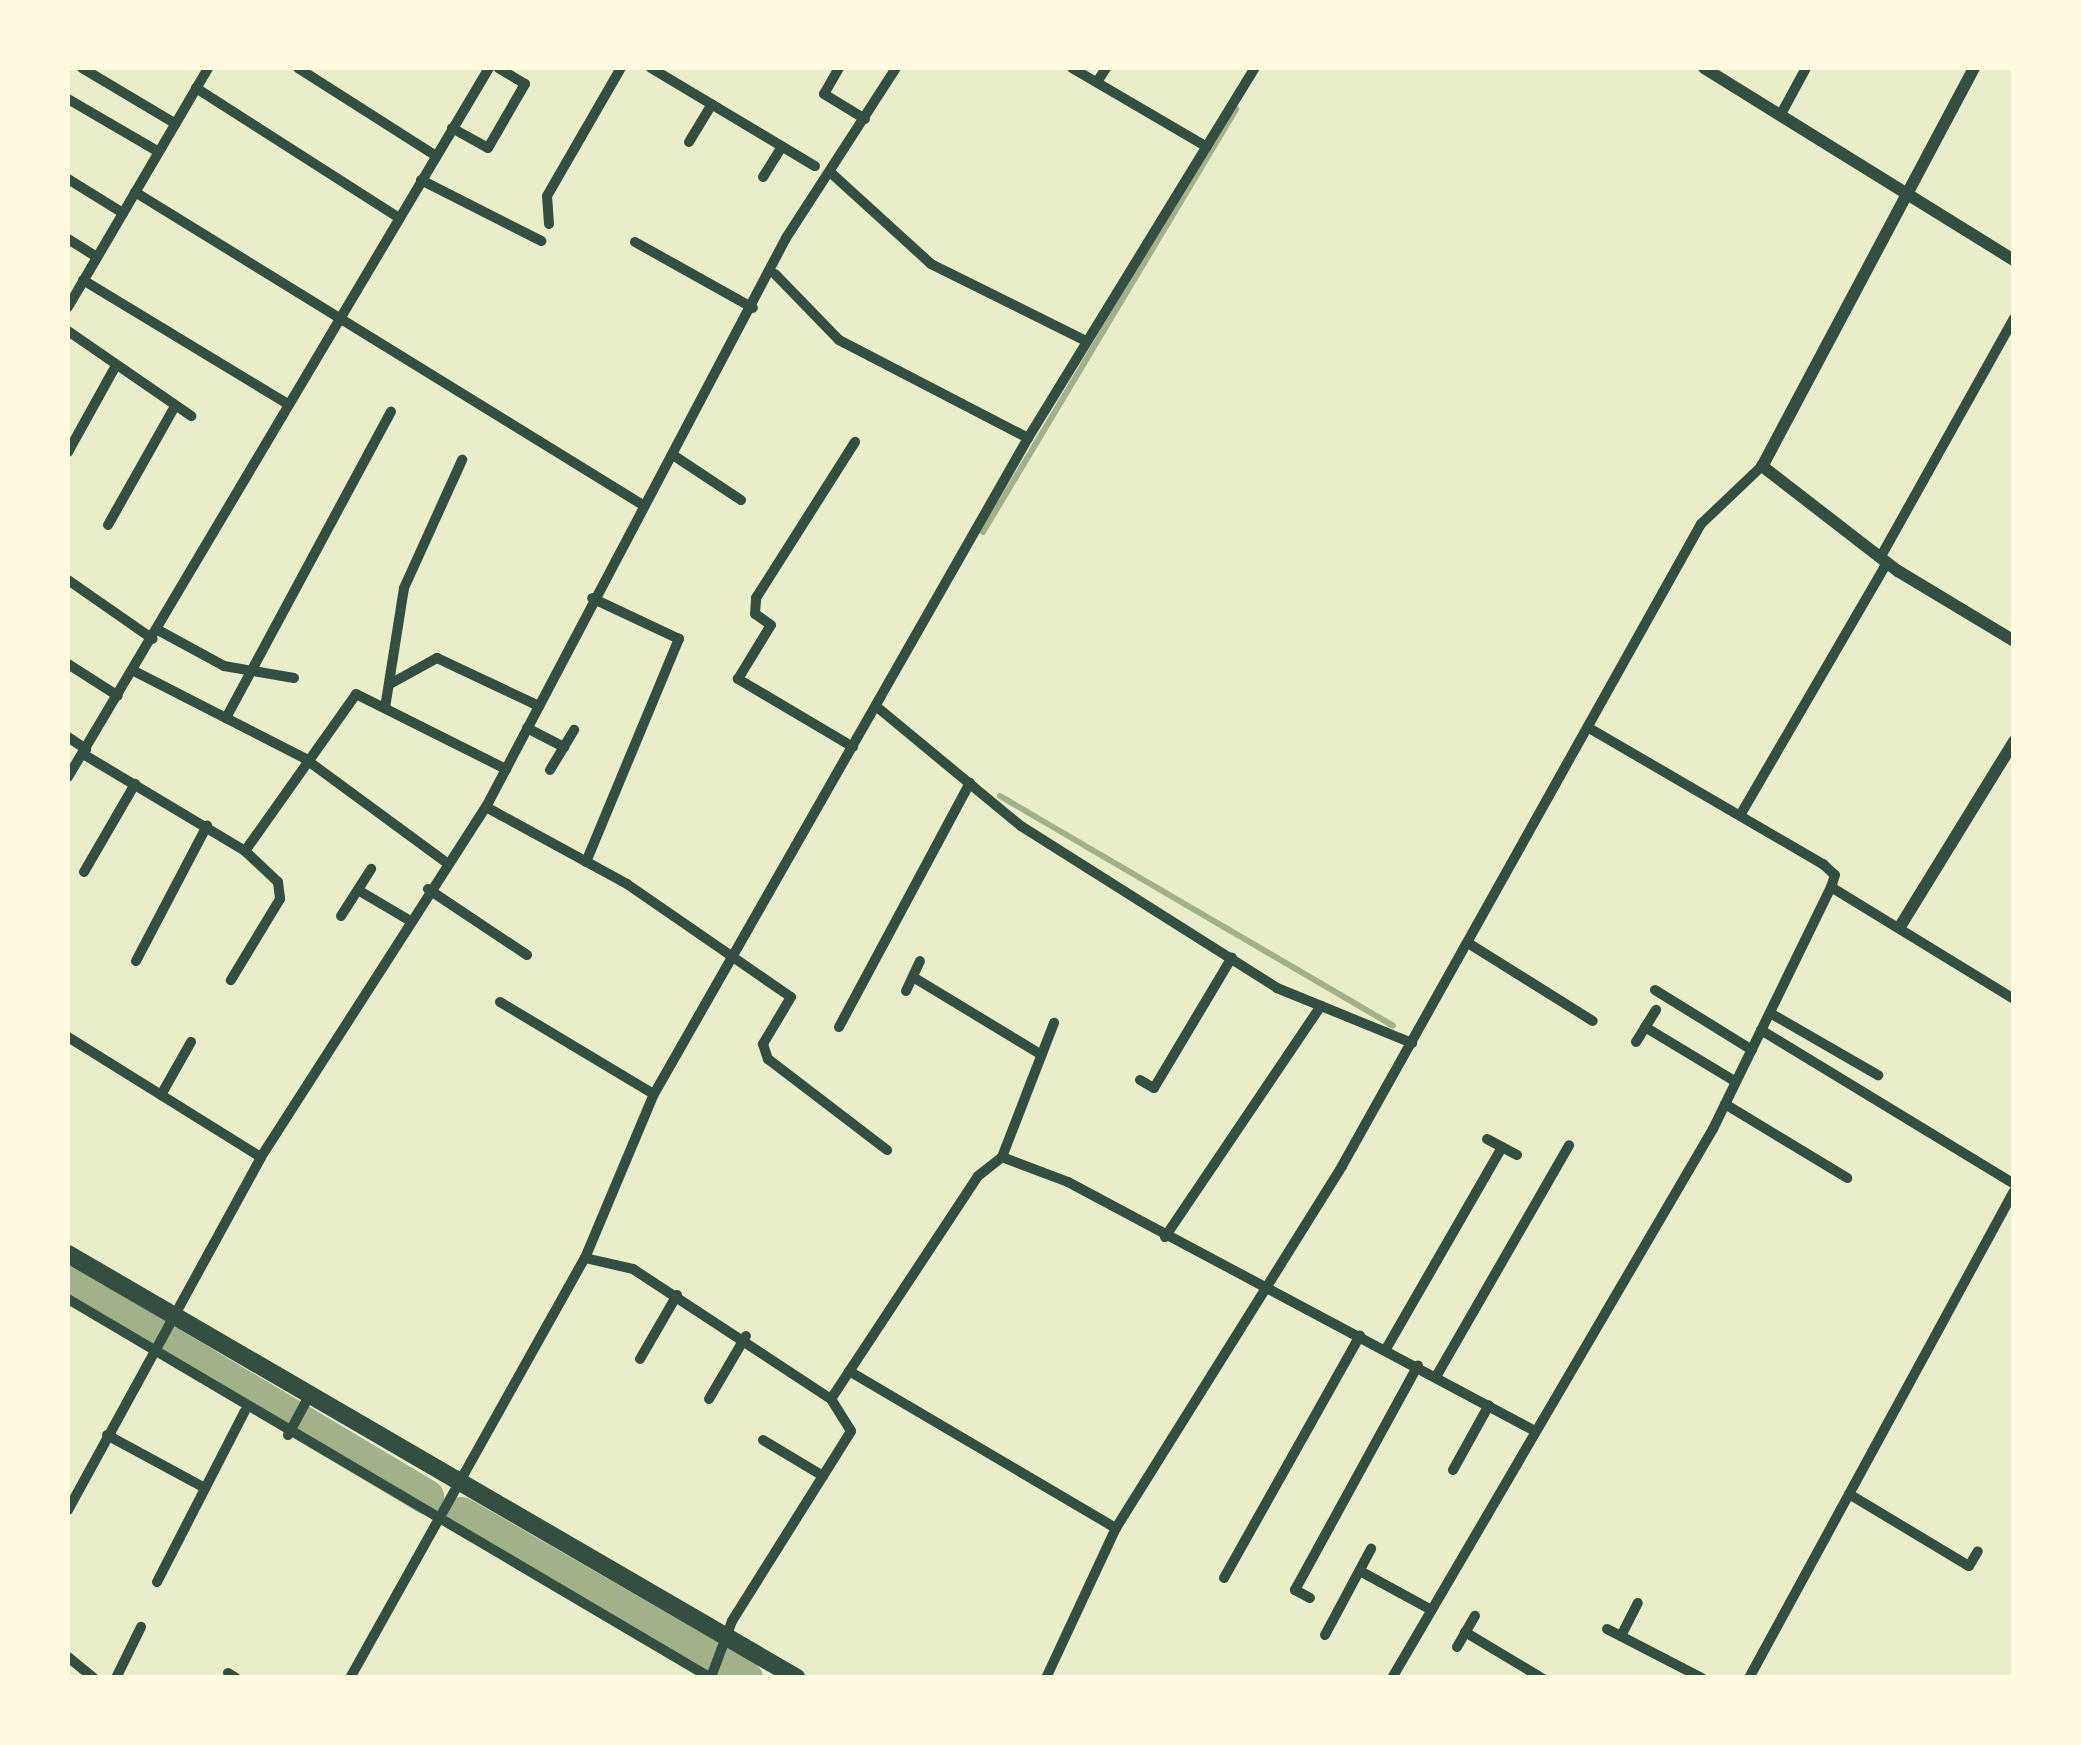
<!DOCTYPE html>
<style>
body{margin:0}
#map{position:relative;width:2081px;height:1745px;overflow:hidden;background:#e9edc9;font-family:Karla,sans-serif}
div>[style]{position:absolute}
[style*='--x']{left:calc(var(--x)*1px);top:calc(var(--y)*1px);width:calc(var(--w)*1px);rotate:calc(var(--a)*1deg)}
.stream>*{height:6px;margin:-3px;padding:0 3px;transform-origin:3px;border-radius:3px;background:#a3b18a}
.river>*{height:35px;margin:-17.5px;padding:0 17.5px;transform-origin:17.5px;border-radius:17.5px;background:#a3b18a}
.minor>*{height:10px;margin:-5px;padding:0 5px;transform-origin:5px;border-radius:5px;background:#344e41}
.tertiary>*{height:12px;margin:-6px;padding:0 6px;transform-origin:6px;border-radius:6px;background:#344e41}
.trunk>*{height:18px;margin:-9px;padding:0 9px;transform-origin:9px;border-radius:9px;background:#344e41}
span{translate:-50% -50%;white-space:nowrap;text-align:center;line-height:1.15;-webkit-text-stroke:10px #fefae0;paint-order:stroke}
.frame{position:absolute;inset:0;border:70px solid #fefae0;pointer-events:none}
</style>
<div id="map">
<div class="stream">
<div style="--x:983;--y:532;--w:493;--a:-59.1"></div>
<div style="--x:1000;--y:796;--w:455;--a:30.3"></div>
</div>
<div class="river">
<div style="--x:68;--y:1283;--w:417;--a:30.8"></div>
<div style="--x:461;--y:1514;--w:328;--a:30"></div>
</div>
<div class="minor">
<div style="--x:82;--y:68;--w:109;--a:30.8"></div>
<div style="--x:298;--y:68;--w:164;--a:32.5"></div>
<div style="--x:651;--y:68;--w:191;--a:30.9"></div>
<div style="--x:839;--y:68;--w:30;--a:120"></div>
<div style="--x:824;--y:94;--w:48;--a:31.4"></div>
<div style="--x:1072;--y:68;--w:156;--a:30.3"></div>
<div style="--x:1097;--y:82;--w:17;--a:-57"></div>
<div style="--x:196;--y:88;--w:241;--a:32.6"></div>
<div style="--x:68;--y:99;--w:105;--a:30.2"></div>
<div style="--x:1781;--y:114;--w:52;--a:-61.5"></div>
<div style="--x:452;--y:128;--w:41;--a:29.1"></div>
<div style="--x:488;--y:148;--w:74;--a:-60"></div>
<div style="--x:525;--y:84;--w:31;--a:-149"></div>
<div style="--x:689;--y:142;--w:44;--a:-58.8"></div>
<div style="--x:830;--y:172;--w:137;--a:42.3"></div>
<div style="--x:931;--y:264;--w:173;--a:26.4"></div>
<div style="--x:763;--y:177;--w:36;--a:-58"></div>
<div style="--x:68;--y:179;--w:65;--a:31.7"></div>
<div style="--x:421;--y:180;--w:135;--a:26.9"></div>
<div style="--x:135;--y:192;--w:597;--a:31.64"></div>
<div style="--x:549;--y:224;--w:28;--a:-94"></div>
<div style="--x:547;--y:196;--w:148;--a:-60"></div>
<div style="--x:68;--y:239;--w:34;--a:32"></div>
<div style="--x:635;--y:242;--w:135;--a:29.2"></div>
<div style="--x:775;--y:274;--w:92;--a:45.9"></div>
<div style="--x:839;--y:340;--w:213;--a:27.4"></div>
<div style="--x:83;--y:280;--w:240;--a:31.2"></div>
<div style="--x:68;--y:307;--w:277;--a:-59.6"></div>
<div style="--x:68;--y:331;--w:150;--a:34.6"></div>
<div style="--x:68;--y:452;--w:95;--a:-61"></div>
<div style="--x:676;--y:457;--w:78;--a:33.5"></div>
<div style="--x:108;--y:525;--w:137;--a:-60.6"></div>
<div style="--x:1880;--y:558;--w:275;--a:-60.8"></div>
<div style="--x:68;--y:580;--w:103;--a:34.8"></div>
<div style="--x:158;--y:630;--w:75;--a:28.6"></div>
<div style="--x:224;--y:666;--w:71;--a:9.7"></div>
<div style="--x:68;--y:664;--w:59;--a:32.6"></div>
<div style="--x:134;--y:671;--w:191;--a:27.1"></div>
<div style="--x:304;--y:758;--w:177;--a:36.3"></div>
<div style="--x:390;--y:684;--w:54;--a:-29"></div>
<div style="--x:437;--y:658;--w:113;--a:25.2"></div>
<div style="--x:877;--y:707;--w:187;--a:39.6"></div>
<div style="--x:1021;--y:826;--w:303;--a:32.3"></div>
<div style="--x:1277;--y:988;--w:146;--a:22.2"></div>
<div style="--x:385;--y:708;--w:121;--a:-81"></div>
<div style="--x:404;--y:588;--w:141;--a:-65.6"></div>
<div style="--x:226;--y:718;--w:348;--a:-61.7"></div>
<div style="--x:527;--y:728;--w:42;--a:27.2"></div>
<div style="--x:1589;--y:728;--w:271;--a:30.2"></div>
<div style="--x:1823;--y:864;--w:16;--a:43"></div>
<div style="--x:1835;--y:875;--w:13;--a:108"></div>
<div style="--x:68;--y:737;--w:22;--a:34"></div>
<div style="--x:853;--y:747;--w:134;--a:-149.4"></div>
<div style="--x:738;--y:679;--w:63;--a:-58.6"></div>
<div style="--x:771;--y:625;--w:19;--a:-145"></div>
<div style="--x:755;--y:614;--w:16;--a:-86"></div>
<div style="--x:756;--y:598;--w:185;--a:-57.6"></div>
<div style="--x:83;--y:754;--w:189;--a:30.9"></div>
<div style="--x:245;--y:851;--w:45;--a:43.2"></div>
<div style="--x:278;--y:882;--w:17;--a:83"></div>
<div style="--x:280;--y:899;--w:95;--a:121.2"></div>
<div style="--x:550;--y:770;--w:47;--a:-59"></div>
<div style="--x:68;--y:777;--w:825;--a:-59.3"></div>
<div style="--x:486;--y:807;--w:161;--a:28.6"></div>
<div style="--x:627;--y:884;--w:199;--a:34.6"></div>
<div style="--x:791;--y:997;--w:55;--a:120.8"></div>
<div style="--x:763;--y:1044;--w:16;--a:72"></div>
<div style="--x:768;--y:1059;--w:150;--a:37.4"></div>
<div style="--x:1742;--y:812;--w:288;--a:-59.8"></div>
<div style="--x:245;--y:851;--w:192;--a:-54.7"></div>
<div style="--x:356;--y:694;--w:168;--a:26.6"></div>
<div style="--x:586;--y:862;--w:242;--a:-67.4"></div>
<div style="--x:679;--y:639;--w:96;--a:-154.8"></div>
<div style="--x:84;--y:872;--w:102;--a:-59.9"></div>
<div style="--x:428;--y:889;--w:119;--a:33.7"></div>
<div style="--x:358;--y:890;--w:57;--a:30.6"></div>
<div style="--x:341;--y:916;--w:56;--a:-57.4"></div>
<div style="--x:1468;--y:943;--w:147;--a:32"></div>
<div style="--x:136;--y:961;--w:153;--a:-62.3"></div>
<div style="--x:913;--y:977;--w:149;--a:31.2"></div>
<div style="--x:1655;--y:990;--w:114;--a:31.7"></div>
<div style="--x:906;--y:991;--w:33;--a:-65"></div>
<div style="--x:500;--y:1002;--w:179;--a:30.9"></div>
<div style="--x:1770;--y:1013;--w:125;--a:29.9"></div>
<div style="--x:839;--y:1027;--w:277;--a:-61.8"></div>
<div style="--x:1645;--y:1027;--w:106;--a:31.1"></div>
<div style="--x:1761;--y:1030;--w:296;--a:31.3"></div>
<div style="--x:68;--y:1037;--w:227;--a:31.9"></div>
<div style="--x:1636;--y:1042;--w:38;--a:-58"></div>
<div style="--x:1140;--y:1080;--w:16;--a:30"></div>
<div style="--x:1154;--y:1088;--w:152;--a:-59.2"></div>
<div style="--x:161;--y:1095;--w:61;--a:-60.5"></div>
<div style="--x:1725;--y:1104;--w:143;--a:31.2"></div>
<div style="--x:1487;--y:1139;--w:34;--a:28"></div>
<div style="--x:1002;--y:1157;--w:71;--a:20.7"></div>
<div style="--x:1068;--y:1182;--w:527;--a:28.07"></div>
<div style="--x:1165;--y:1237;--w:279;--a:-56"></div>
<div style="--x:585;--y:1258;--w:49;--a:12.9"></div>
<div style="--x:633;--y:1269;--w:237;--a:33.3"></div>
<div style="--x:68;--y:1299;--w:746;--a:30.52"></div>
<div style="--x:1386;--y:1349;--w:233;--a:-60.1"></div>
<div style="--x:640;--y:1359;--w:74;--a:-60"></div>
<div style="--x:849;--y:1371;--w:310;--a:30.5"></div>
<div style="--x:1437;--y:1375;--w:265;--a:-60.1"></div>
<div style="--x:709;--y:1399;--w:73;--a:-59.6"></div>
<div style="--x:107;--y:1435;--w:111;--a:28.4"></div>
<div style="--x:288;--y:1435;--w:42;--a:-61.6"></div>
<div style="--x:763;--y:1440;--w:70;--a:31"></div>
<div style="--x:1453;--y:1470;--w:74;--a:-61"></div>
<div style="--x:1849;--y:1494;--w:140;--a:31"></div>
<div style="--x:1969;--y:1566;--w:17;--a:-59"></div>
<div style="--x:68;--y:1510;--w:402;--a:-61.3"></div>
<div style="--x:261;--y:1157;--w:416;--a:-57.3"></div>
<div style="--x:486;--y:807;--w:643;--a:-62.2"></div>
<div style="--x:786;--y:238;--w:202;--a:-57.1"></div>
<div style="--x:1360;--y:1571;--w:77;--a:28.6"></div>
<div style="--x:1224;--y:1578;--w:278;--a:-60.7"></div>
<div style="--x:157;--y:1582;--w:192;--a:-62.8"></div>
<div style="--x:1310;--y:1598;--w:17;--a:-152"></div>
<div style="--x:1295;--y:1590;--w:256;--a:-61.3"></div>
<div style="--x:1607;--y:1629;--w:107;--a:27.3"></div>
<div style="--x:1465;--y:1632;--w:90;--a:30.9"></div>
<div style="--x:1325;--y:1635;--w:98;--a:-61.9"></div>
<div style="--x:1621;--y:1636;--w:37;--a:-63"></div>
<div style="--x:1457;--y:1647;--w:36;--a:-60"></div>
<div style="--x:68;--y:1657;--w:33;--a:39"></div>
<div style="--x:228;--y:1673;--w:9;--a:32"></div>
<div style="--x:711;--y:1677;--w:60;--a:-69.4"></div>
<div style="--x:732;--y:1621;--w:224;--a:-57.9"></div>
<div style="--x:851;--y:1431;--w:38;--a:-122"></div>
<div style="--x:831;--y:1399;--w:267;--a:-56.6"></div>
<div style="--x:978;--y:1176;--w:31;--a:-38"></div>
<div style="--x:1002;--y:1157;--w:144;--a:-68.8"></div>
<div style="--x:116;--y:1678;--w:57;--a:-63.9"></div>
<div style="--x:350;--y:1678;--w:481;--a:-60.8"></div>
<div style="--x:585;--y:1258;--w:178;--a:-67.2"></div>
<div style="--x:654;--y:1094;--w:755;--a:-60.31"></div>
<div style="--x:1028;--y:438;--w:434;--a:-58.5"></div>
<div style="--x:1046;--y:1678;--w:166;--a:-65"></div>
<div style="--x:1116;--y:1528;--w:427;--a:-58"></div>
<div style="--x:1342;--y:1166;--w:736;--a:-60.79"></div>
<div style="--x:1701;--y:524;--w:84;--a:-43.6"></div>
<div style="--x:1392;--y:1678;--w:636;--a:-59.69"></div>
<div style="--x:1713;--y:1129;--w:269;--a:-64"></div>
<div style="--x:1831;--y:887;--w:215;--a:31.5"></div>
<div style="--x:1749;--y:1678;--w:554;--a:-61.45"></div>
</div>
<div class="tertiary">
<div style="--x:1704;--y:68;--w:365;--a:31.8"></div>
<div style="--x:1974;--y:68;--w:451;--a:118"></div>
<div style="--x:1762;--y:466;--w:172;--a:37.7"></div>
<div style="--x:1898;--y:571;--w:135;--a:31.1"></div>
<div style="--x:1901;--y:925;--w:216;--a:-58.4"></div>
</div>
<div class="trunk">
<div style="--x:68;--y:1254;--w:843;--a:30.18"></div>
</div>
<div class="frame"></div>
</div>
